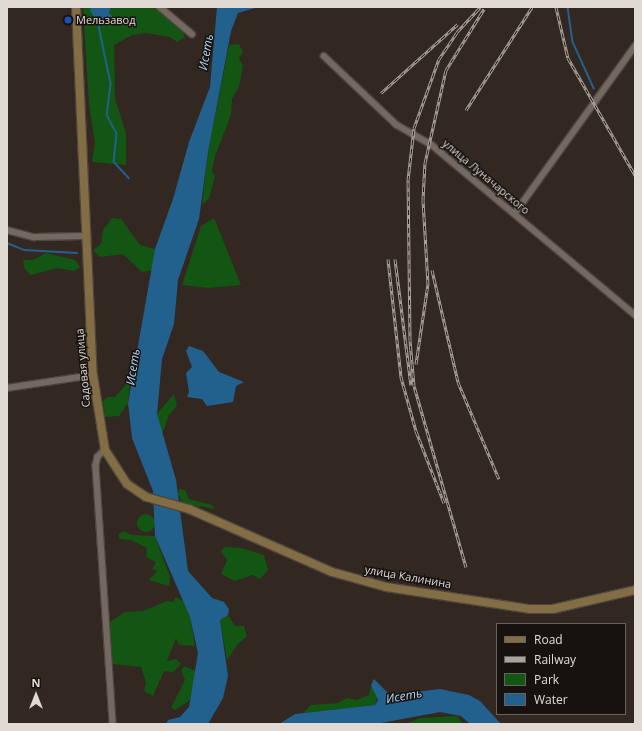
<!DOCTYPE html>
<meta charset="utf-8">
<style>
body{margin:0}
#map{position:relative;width:642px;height:731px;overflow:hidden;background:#322821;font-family:"Open Sans",sans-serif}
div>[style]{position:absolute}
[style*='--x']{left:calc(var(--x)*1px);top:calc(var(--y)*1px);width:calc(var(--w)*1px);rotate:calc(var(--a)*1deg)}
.green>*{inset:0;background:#135512}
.round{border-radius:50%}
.water>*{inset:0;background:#22618d}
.stream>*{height:1.5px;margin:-0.75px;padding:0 0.75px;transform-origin:0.75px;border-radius:0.75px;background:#22618d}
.roads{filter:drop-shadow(1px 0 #4d453f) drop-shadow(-1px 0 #4d453f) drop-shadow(0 1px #4d453f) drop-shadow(0 -1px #4d453f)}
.street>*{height:5.5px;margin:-2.75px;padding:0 2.75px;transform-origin:2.75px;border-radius:2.75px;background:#746861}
.secondary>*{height:8px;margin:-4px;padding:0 4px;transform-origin:4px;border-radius:4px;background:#826d44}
.rail>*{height:3px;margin-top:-1.5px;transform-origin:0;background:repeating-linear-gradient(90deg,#17120f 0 4.5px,#aaa39d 0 9px);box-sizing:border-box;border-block:1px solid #aaa39d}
.dots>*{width:11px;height:11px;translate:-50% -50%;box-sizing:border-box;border:2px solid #17120f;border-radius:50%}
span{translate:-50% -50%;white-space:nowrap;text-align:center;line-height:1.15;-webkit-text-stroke:3px #17120f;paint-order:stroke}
.poi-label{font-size:11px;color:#e0d9d4}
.left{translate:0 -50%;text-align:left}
.street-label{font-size:11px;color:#e0d9d4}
.water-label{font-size:12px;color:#b1d7f6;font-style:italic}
.frame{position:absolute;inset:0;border:8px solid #e0d9d4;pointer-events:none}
.legend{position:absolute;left:496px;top:623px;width:130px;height:92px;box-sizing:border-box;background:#17120f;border:1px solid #67625e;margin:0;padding:5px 7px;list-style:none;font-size:12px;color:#e0d9d4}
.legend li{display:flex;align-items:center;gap:8px;height:20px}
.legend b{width:20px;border:1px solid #67625e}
.north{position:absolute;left:16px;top:675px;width:40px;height:40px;-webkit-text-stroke:3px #17120f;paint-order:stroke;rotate:0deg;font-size:11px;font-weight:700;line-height:16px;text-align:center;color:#e0d9d4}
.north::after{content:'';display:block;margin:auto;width:14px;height:18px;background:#e0d9d4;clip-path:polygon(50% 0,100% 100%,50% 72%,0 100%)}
</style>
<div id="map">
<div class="green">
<div style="clip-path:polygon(83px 7px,91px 7px,90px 10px,104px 19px,111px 7px,154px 7px,178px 24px,185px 37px,177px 42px,170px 37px,146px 33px,132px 35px,114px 45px,115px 99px,126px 133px,126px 165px,92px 162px,95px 143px,89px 104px)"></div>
<div style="clip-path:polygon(239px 44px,243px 52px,239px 58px,243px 66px,239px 86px,232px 99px,231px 115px,215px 156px,212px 171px,215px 176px,209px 198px,202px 205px,208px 152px,229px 45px)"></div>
<div style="clip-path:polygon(112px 218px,121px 219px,140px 245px,155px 249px,152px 270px,142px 272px,123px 254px,100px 257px,93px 250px,101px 244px,103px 230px)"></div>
<div style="clip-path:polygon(214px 218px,241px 285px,208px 288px,182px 285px,201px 226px)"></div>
<div style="clip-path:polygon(46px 253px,75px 260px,80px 267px,75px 271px,57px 268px,31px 275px,25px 269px,23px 260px,33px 260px)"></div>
<div style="clip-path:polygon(130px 380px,128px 403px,119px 416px,105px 417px,103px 401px,107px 397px,115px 397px)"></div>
<div style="clip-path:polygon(174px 394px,177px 406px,169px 415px,161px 437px,157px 414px)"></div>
<div style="clip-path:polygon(179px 489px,185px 490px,189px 499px,212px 505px,215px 509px,183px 503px,178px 494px)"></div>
<div class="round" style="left:137px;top:514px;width:18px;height:18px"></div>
<div style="clip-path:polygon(124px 531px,131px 535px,155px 536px,170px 577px,169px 586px,149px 580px,157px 571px,152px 569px,156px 562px,146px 557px,147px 548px,131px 540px,119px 539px,119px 534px)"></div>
<div style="clip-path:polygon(224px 547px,241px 548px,264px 555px,268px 570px,260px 579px,252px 575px,235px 581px,221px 574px,227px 560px,221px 552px)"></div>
<div style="clip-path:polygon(176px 597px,183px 601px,190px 617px,195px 646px,179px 645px,176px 638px,167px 661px,176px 659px,181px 664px,173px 672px,164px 671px,153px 696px,144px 691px,146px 683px,141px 667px,113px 664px,108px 623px,125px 612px,143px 611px,167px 601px,173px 602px)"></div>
<div style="clip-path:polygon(228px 615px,235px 626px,244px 626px,247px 636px,237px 645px,227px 660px,220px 620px)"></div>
<div style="clip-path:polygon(184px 666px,196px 671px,190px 700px,175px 710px,171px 708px,185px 680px,181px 671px)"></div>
<div style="clip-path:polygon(371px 685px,378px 694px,375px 705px,303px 713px,311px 705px,338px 703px,347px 698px,357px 700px,369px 695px)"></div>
<div style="clip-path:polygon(457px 716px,463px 724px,405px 724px,420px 718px)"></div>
</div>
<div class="water">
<div style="clip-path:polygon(91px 7px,111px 7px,109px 13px,113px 17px,105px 19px,104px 24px,99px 26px,90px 10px)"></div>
<div style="clip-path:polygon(217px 7px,259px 7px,238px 13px,231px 31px,208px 152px,199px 219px,178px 280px,174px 324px,162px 359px,157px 414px,176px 480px,188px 571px,212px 598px,224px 602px,229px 609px,228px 615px,220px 620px,228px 676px,223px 698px,208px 724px,166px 724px,168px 720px,180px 717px,189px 707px,198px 653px,190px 617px,155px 536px,153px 491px,132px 438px,128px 403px,155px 249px,173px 199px,189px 142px,210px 87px)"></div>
<div style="clip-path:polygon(189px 346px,203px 351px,219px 372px,244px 382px,236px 386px,233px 402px,207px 406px,202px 399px,187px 397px,189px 392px,186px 373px,192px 367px,186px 351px)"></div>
<div style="clip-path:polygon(374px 679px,390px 695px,440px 689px,469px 695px,480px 701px,501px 724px,470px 724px,461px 716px,440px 712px,376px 724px,279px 724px,295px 714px,375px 705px,378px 700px,371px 685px)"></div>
</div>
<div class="stream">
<div style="--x:568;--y:7;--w:35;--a:82"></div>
<div style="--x:573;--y:42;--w:51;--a:65.5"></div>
<div style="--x:99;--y:26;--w:59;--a:78.3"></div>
<div style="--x:111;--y:84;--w:31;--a:97"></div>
<div style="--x:107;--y:115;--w:21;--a:62"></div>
<div style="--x:117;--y:134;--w:28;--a:96"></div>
<div style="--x:114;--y:162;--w:22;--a:47"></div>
<div style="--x:7;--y:243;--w:18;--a:22"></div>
<div style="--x:24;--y:250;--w:53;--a:3.2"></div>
</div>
<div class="roads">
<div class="street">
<div style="--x:160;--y:7;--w:42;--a:40.2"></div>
<div style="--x:324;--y:56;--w:100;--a:43.4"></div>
<div style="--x:397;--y:125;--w:40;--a:29.7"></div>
<div style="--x:432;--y:145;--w:265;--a:39.9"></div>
<div style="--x:515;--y:213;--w:206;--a:-54.3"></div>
<div style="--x:7;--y:230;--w:28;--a:15"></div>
<div style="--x:34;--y:237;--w:51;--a:-1.1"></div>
<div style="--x:7;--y:388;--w:87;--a:-8.6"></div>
<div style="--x:105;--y:450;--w:10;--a:135"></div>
<div style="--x:98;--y:457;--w:9;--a:103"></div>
<div style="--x:96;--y:466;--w:259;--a:86.2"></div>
</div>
<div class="secondary">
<div style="--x:76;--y:7;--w:368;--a:87.4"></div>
<div style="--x:93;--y:375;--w:76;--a:80.9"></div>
<div style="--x:105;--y:450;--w:40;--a:57.1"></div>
<div style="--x:127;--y:484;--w:23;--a:34"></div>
<div style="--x:146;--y:497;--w:45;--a:15.6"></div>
<div style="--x:189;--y:509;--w:156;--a:23.8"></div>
<div style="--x:332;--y:572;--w:56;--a:15.5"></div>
<div style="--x:386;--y:587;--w:146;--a:8.7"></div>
<div style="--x:530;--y:609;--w:23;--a:0"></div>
<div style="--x:553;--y:609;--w:84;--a:-13"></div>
</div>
</div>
<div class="rail">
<div style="--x:556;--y:7;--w:52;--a:76.8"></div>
<div style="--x:568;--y:58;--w:135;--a:60.2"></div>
<div style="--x:381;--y:93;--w:103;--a:-41.9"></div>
<div style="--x:466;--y:110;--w:122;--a:-57.3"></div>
<div style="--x:388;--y:259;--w:119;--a:83.7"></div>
<div style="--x:401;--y:377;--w:56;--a:74.5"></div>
<div style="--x:416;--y:431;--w:77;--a:68.7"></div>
<div style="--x:395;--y:259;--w:127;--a:82.8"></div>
<div style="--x:432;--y:270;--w:115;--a:76.9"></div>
<div style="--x:458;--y:382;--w:105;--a:67.1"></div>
<div style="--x:416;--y:364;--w:81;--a:-81.5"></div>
<div style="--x:428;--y:284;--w:84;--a:-93.4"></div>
<div style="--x:423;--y:200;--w:37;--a:-87"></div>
<div style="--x:425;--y:163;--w:95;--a:-77.3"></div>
<div style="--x:446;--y:70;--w:72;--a:-58.1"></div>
<div style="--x:466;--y:567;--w:188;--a:-106"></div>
<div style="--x:414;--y:386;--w:46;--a:-95"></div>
<div style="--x:410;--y:340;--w:160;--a:-90.7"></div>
<div style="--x:408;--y:180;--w:52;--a:-83.4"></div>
<div style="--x:414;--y:128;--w:73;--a:-70.1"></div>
<div style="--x:439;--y:59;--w:32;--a:-56"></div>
<div style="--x:457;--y:32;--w:34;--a:-47"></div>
</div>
<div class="dots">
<div style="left:68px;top:20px;background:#1a4fb4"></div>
</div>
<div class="poi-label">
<span class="left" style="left:76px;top:20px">Мельзавод</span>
</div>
<div class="street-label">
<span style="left:486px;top:177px;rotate:40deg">улица Луначарского</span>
<span style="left:83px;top:368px;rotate:-95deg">Садовая улица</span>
<span style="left:408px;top:577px;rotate:10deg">улица Калинина</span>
</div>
<div class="water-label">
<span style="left:206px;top:52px;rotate:-80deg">Исеть</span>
<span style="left:133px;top:367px;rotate:-81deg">Исеть</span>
<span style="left:404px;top:696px;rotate:-10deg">Исеть</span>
</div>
<div class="frame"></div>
<ul class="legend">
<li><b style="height:5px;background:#826d44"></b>Road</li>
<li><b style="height:5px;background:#aaa39d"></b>Railway</li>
<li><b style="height:11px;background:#135512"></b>Park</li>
<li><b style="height:11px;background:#22618d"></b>Water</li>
</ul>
<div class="north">N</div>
</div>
